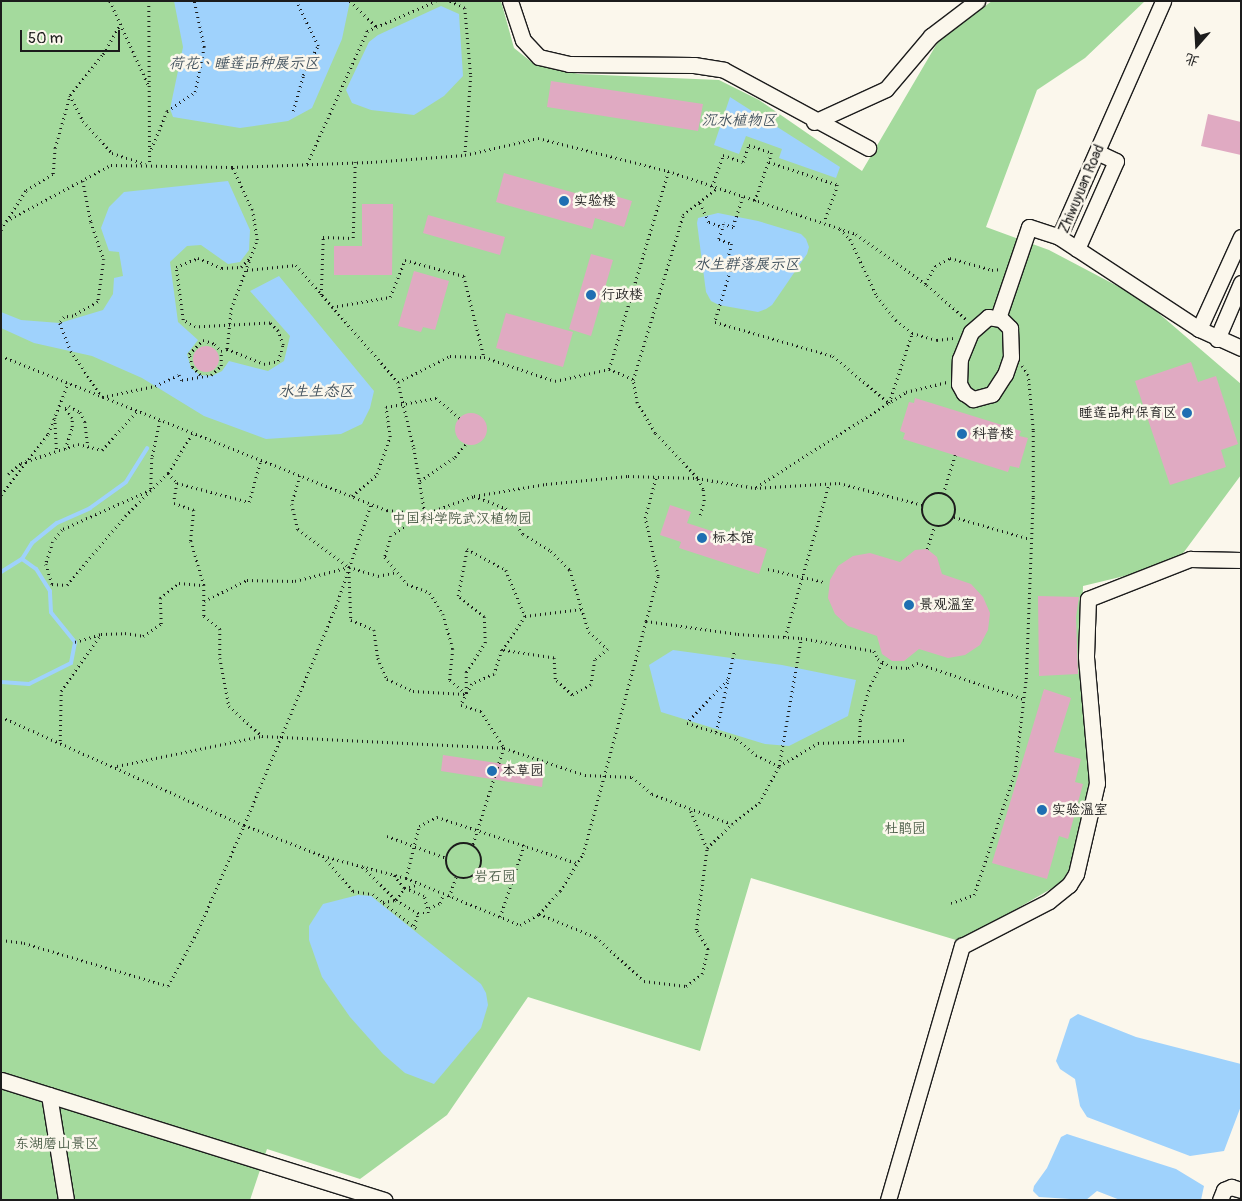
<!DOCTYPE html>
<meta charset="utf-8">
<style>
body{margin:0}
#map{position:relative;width:1242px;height:1201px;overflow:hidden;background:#fbf7ec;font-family:Pangolin,"LXGW WenKai TC",sans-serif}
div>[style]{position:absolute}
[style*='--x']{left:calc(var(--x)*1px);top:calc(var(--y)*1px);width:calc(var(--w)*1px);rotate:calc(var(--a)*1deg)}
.green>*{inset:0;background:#a4da9d}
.water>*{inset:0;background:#9fd2fc}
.stream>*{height:4px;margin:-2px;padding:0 2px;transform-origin:2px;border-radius:2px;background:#9fd2fc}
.building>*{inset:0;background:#e0aac2}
.round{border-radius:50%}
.path>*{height:2.5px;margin-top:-1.25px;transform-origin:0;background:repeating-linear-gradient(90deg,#1c1c1c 0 1px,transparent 0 5px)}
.path>.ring{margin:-1.25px;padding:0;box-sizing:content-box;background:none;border:2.5px solid #1c1c1c;border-radius:50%}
.roads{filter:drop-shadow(1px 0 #1c1c1c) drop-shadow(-1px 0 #1c1c1c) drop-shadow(0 1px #1c1c1c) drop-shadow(0 -1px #1c1c1c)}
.minor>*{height:15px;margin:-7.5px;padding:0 7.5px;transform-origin:7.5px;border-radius:7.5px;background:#fbf7ec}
.dots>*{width:14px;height:14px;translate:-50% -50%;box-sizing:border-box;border:2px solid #fbf7ec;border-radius:50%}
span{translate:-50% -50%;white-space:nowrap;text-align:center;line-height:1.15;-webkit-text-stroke:5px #fbf7ec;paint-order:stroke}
.street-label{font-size:14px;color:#1c1c1c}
.poi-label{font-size:14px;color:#1c1c1c}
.left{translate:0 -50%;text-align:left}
.right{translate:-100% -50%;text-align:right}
.park-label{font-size:14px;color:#4c5e49}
.water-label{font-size:15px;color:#43535f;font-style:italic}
.frame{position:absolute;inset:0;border:2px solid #1c1c1c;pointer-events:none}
.north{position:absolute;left:1172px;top:20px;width:50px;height:50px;-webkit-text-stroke:4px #fbf7ec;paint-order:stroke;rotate:199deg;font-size:14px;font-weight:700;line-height:20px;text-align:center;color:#1c1c1c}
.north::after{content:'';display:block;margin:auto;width:18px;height:22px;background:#1c1c1c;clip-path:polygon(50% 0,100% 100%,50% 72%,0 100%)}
.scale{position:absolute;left:20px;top:30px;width:100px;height:22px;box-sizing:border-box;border:2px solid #1c1c1c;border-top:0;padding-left:6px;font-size:15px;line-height:18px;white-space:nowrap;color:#1c1c1c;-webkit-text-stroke:4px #fbf7ec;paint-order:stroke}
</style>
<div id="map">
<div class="green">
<div style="clip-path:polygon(1px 1px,501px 1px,514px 48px,534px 64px,578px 74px,719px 80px,759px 100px,862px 171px,939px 40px,992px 1px,1145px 1px,1085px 58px,1037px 90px,986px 227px,1049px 250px,1142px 299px,1241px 384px,1241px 475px,1181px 556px,1170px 565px,1083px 586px,1081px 667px,1093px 785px,1070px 868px,1061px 883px,982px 929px,956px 940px,751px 878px,700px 1051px,528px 997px,447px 1115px,360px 1179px,267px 1149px,250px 1200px,1px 1200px)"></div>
</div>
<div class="water">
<div style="clip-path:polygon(174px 1px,350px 1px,342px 39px,312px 108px,288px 121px,240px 128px,173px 117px,170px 109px,183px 47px)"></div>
<div style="clip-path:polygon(441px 6px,459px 14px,463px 76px,444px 96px,414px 115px,371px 110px,352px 103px,346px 90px,369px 42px,378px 35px)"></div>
<div style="clip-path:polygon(730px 97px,840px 167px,836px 178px,779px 158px,782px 149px,746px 136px,739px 154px,714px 145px)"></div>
<div style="clip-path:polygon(228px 181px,250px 230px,249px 250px,240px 262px,228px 264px,201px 245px,187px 246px,170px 262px,178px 322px,198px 340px,187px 354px,191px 368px,200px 375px,212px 376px,222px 371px,229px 361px,268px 371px,284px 361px,290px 336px,250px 291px,279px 276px,374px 391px,370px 408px,362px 424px,341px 434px,266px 439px,204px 416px,142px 378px,92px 356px,34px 343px,1px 328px,1px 312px,21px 320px,60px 323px,103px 310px,113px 294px,114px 278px,123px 276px,119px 252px,109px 251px,101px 228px,109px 207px,124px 192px)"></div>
<div style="clip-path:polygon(718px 213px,758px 221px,801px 234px,806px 239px,809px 247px,807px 254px,772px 305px,766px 309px,758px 312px,719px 305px,711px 301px,706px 292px,697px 223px,698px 218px)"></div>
<div style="clip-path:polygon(673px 650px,782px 665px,856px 680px,848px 716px,789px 746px,765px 744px,661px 712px,649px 665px)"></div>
<div style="clip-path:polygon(358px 895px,371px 896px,481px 984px,486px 993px,488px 1005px,481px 1028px,434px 1084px,405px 1073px,383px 1054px,350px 1017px,322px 977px,309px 940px,309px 926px,323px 904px)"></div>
<div style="clip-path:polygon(1078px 1014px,1136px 1037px,1241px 1064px,1241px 1106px,1224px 1151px,1190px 1156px,1087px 1117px,1080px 1106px,1075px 1079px,1060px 1069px,1056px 1061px,1070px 1019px)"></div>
<div style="clip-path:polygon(1067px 1134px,1176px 1169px,1204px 1186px,1201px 1200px,1120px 1200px,1097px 1191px,1086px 1200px,1039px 1197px,1033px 1191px,1034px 1186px,1047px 1168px,1061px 1137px)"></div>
</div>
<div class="stream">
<div style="--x:1;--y:572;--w:25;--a:-32"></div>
<div style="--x:22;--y:559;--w:19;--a:-58"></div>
<div style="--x:32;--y:543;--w:32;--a:-39"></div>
<div style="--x:57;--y:523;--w:36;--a:-24"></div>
<div style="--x:90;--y:508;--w:44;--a:-35.8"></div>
<div style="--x:126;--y:482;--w:40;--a:-58"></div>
<div style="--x:1;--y:682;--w:28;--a:4"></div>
<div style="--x:29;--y:684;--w:47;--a:-26.6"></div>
<div style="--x:71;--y:663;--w:21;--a:-79"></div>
<div style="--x:75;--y:642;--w:38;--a:-129"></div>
<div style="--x:51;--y:612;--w:21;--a:-93"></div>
<div style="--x:50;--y:591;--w:26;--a:-122"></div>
<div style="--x:36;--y:569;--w:17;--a:-144"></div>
</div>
<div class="building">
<div style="clip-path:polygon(551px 81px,703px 104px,698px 131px,547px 107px)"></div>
<div style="clip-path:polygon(1208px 114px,1241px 122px,1241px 155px,1201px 146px)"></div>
<div style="clip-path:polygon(504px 173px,600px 200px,602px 192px,632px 201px,624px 227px,595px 218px,592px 229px,496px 202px)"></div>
<div style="clip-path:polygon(362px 204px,393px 204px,392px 275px,334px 275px,334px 246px,362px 246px)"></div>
<div style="clip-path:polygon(428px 215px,505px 237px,500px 255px,423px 233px)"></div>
<div style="clip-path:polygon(591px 254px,613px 260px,591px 336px,569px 329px)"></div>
<div style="clip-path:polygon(414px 271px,449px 281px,435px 330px,423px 327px,421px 332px,398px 326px)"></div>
<div style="clip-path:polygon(506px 313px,573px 332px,563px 367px,496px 348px)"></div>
<div class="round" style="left:193px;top:346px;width:26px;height:26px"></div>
<div style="clip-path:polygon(1191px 362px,1198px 382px,1216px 376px,1238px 444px,1221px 450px,1226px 467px,1170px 485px,1135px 381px)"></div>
<div style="clip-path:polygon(915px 398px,1021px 431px,1019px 436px,1028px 438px,1019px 468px,1010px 466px,1008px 472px,903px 439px,905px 433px,900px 431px,909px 402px,914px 403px)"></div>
<div class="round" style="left:455px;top:413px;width:32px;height:32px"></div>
<div style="clip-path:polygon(670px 505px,691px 512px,687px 523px,767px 549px,759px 574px,679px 548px,681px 542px,660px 535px)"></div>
<div style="clip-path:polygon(927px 549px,937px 557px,942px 574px,971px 584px,983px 597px,990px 613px,988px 630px,980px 645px,965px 655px,948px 658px,919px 649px,904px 661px,892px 661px,882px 654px,877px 636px,848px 626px,835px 614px,828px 598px,830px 580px,838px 566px,853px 556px,870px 553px,900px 562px,915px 550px)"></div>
<div style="clip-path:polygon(1038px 596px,1079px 597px,1076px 617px,1078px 674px,1039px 676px)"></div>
<div style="clip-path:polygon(1044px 689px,1071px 698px,1054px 752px,1081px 759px,1075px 782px,1083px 784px,1068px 839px,1059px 836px,1047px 879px,992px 863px)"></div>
<div style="clip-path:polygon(443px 755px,544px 770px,542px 787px,441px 771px)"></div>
</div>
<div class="path">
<div style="--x:110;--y:1;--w:94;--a:65.4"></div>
<div style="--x:149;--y:1;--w:164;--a:89.7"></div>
<div style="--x:350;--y:1;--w:37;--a:44"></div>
<div style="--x:450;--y:1;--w:17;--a:25"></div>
<div style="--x:465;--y:8;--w:68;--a:85"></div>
<div style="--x:471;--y:76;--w:79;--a:94.3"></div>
<div style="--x:70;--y:95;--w:29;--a:63"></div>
<div style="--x:83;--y:121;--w:43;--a:47.8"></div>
<div style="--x:112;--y:153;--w:35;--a:18"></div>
<div style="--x:293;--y:111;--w:37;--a:-74"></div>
<div style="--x:303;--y:75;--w:33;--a:-63"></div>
<div style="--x:318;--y:46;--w:50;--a:-116.1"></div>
<div style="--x:151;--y:149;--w:41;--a:-67.2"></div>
<div style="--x:167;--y:111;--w:34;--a:-34"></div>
<div style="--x:195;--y:92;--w:46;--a:-78.7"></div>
<div style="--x:204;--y:47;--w:47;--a:-102.3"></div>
<div style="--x:769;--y:162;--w:73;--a:18.4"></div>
<div style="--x:838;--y:185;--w:40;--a:110.2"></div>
<div style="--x:307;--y:164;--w:146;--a:-65.7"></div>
<div style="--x:367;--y:31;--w:75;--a:-23.5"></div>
<div style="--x:83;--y:181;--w:42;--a:79"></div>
<div style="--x:91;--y:222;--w:39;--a:71"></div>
<div style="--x:104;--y:259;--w:43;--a:97.9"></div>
<div style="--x:98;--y:302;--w:29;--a:151"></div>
<div style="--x:73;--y:316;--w:9;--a:174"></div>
<div style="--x:64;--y:317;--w:7;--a:124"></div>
<div style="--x:60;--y:323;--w:30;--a:69"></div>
<div style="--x:71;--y:351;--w:55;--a:56"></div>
<div style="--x:102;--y:397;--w:54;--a:-11.7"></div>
<div style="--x:155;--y:386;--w:26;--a:-25"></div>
<div style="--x:179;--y:375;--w:6;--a:59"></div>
<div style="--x:182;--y:380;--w:29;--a:-10"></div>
<div style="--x:211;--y:375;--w:13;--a:-42"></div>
<div style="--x:221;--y:366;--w:15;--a:-90"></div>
<div style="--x:712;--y:187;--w:34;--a:-71"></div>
<div style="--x:723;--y:155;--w:21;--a:19"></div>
<div style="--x:743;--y:162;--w:18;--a:-71"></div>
<div style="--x:749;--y:145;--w:24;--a:19"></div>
<div style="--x:772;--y:153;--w:51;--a:109.5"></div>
<div style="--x:743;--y:197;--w:33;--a:108"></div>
<div style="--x:733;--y:228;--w:10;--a:-156"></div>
<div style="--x:724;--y:224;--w:16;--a:108"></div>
<div style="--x:719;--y:239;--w:14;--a:21"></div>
<div style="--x:732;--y:244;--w:15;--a:106"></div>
<div style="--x:728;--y:258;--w:18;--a:19"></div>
<div style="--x:745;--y:264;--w:6;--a:108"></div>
<div style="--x:743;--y:270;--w:12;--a:-160"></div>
<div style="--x:732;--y:266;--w:59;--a:106.9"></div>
<div style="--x:715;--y:322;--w:123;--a:16.1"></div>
<div style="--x:833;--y:356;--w:73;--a:40"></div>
<div style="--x:889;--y:403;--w:74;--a:-71.8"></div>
<div style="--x:700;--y:203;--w:21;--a:65"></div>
<div style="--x:709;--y:222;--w:15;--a:20"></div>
<div style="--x:1;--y:220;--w:5;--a:11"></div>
<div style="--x:6;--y:221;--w:37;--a:-57"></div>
<div style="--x:26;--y:190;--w:31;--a:-31"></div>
<div style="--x:53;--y:174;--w:26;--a:-86"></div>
<div style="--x:55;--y:148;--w:55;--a:-74.2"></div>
<div style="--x:70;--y:95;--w:53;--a:-51.2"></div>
<div style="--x:103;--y:54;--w:34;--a:-60"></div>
<div style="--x:840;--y:229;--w:14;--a:45"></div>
<div style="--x:850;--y:239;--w:63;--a:64.7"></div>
<div style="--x:877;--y:296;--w:31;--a:52"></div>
<div style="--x:896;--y:320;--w:21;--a:39"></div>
<div style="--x:912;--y:333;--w:26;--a:16"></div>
<div style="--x:937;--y:340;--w:16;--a:-7"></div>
<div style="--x:1;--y:230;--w:10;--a:-61"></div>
<div style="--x:6;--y:221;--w:119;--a:-28.1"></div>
<div style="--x:111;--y:165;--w:121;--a:0.9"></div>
<div style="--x:232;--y:167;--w:139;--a:-2.1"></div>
<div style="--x:371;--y:162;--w:94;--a:-4.3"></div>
<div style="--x:465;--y:155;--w:75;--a:-13.1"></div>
<div style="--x:538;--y:138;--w:134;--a:14.2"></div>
<div style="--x:668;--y:171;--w:198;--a:18.5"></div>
<div style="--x:856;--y:234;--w:87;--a:35.7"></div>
<div style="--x:927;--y:285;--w:52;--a:41.1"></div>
<div style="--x:247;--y:270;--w:49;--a:-5.8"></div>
<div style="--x:296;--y:265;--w:155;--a:48.9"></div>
<div style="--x:398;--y:382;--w:68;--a:76.4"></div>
<div style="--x:414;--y:448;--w:67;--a:80.5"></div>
<div style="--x:425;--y:514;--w:40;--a:147.1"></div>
<div style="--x:391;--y:536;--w:22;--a:106"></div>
<div style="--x:385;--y:557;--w:35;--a:51"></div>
<div style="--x:407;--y:584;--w:25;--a:21"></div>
<div style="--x:430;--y:593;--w:25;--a:58"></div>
<div style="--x:443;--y:614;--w:36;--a:74"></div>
<div style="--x:453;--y:649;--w:31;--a:96"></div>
<div style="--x:450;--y:680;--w:21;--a:41"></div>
<div style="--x:925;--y:284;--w:21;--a:-61"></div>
<div style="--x:935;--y:266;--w:17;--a:-28"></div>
<div style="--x:950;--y:258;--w:44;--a:15.9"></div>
<div style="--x:992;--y:270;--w:9;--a:-6"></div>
<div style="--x:321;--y:295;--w:58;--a:-88"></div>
<div style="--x:323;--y:237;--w:30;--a:2"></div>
<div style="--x:353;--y:238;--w:76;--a:-88.5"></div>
<div style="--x:332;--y:307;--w:59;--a:-9.8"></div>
<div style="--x:390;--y:297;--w:40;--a:-68"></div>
<div style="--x:405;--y:260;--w:61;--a:15.2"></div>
<div style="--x:464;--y:276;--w:83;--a:76.1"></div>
<div style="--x:484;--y:357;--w:75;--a:18.7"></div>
<div style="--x:555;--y:381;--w:55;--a:-12.5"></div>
<div style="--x:609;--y:369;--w:206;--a:-73.3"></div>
<div style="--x:227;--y:349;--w:40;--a:22"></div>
<div style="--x:264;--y:364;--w:14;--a:-12"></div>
<div style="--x:278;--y:361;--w:17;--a:-73"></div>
<div style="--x:283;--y:345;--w:15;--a:-110"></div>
<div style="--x:278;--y:331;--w:11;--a:-135"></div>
<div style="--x:270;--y:323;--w:75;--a:176.9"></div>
<div style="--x:195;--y:327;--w:14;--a:-150"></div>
<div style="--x:183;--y:320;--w:53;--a:-97.5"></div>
<div style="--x:176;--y:267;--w:24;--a:-22"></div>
<div style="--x:198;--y:258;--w:26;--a:23"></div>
<div style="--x:222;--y:268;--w:19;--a:-3"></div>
<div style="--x:241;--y:267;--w:14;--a:-45"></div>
<div style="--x:1;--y:356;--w:416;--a:21.8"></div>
<div style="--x:387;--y:510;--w:38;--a:6"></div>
<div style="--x:425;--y:514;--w:52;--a:-20.2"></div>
<div style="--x:474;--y:496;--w:73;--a:-9.5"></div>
<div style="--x:546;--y:484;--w:82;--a:-5.6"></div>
<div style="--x:628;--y:476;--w:69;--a:1.7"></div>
<div style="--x:697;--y:478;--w:59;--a:9.8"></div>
<div style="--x:755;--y:488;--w:84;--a:-3.4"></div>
<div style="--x:839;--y:483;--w:87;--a:14.7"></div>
<div style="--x:609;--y:369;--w:26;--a:23"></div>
<div style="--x:200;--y:375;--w:11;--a:-135"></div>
<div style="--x:192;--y:367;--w:13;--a:-103"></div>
<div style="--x:189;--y:354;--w:20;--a:-45"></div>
<div style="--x:203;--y:340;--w:13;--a:18"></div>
<div style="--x:215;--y:344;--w:9;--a:49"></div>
<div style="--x:221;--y:351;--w:6;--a:-18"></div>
<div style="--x:227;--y:349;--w:40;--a:-84.3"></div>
<div style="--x:231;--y:309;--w:74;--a:-69.4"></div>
<div style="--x:257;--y:240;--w:30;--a:-99"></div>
<div style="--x:252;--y:210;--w:47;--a:-114.9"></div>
<div style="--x:398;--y:382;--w:58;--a:-26.6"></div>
<div style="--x:450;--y:356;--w:34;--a:2"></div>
<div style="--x:55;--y:418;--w:33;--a:87"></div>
<div style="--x:160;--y:421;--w:38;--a:102"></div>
<div style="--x:152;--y:458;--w:32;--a:92"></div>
<div style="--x:151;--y:490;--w:98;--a:155.8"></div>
<div style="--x:62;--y:530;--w:15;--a:127"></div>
<div style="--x:53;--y:542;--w:23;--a:108"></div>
<div style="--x:46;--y:564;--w:21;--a:73"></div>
<div style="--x:52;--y:584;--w:15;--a:4"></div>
<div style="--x:67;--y:585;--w:90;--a:-50"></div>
<div style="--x:125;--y:516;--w:61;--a:-45"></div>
<div style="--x:168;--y:473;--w:46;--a:-58.4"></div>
<div style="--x:65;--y:449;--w:23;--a:-72"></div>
<div style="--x:72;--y:427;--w:9;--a:-90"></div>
<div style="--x:72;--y:418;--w:12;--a:-125"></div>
<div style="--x:65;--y:408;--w:4;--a:-27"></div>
<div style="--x:69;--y:406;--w:13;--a:29"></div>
<div style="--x:80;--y:412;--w:11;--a:63"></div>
<div style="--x:85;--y:422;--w:24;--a:83"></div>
<div style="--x:168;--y:473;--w:13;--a:48"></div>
<div style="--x:177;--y:483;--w:74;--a:14.8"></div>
<div style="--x:249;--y:502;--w:41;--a:-74.6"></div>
<div style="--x:8;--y:474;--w:17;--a:-40"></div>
<div style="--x:21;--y:463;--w:60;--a:-18.4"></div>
<div style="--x:78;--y:444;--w:25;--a:14"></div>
<div style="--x:102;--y:450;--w:52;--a:-48.1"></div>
<div style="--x:300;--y:476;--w:29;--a:106"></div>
<div style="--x:292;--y:504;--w:26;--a:77"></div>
<div style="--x:298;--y:529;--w:64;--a:36.7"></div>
<div style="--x:349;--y:567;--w:30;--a:17"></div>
<div style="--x:378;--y:576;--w:19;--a:-12"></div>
<div style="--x:420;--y:481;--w:42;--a:-34.4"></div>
<div style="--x:455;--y:457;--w:17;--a:-50"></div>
<div style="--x:177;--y:483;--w:20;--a:99"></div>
<div style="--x:174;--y:503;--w:21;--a:19"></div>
<div style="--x:194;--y:510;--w:31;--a:96"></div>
<div style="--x:191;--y:541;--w:46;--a:73.5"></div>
<div style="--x:756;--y:487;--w:178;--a:-32.3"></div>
<div style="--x:906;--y:392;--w:42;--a:-13.7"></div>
<div class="ring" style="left:922px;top:493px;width:31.5px;height:31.5px"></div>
<div style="--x:943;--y:494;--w:41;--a:-72.9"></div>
<div style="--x:1;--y:495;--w:77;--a:-52.4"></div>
<div style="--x:48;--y:434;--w:55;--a:-68.6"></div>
<div style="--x:352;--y:496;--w:33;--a:-41"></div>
<div style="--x:377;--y:474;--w:39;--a:-71"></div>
<div style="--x:390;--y:437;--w:30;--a:-98"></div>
<div style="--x:386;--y:407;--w:51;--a:-10.2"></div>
<div style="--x:436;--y:398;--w:31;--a:40"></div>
<div style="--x:474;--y:496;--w:34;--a:21"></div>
<div style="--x:506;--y:508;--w:31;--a:57"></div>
<div style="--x:523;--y:534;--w:33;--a:31"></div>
<div style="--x:551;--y:551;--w:27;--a:45"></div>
<div style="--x:570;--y:570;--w:65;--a:73"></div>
<div style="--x:589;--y:632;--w:25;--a:42"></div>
<div style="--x:608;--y:649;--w:17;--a:140"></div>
<div style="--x:595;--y:660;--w:25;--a:99"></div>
<div style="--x:591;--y:685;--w:21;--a:152"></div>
<div style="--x:572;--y:695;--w:23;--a:-137"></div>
<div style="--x:555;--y:679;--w:21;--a:-93"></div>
<div style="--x:554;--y:658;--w:53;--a:-171.3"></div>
<div style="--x:502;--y:650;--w:25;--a:108"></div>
<div style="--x:494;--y:674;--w:24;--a:156"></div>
<div style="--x:472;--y:684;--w:24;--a:118"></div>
<div style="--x:461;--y:705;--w:21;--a:17"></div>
<div style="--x:481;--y:711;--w:44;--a:58.1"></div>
<div style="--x:504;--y:748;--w:85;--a:18.4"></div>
<div style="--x:585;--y:775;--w:47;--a:2.4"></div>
<div style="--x:632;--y:777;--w:26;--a:40"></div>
<div style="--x:652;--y:794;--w:85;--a:20.6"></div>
<div style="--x:732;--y:824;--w:34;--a:-38"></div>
<div style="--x:759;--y:803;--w:42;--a:-61.6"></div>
<div style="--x:779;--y:766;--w:45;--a:-30.5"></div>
<div style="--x:818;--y:743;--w:88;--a:-2"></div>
<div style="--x:700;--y:515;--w:15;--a:-74"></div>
<div style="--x:704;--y:501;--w:12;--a:-95"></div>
<div style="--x:703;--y:489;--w:13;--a:-119"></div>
<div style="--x:697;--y:478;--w:62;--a:-133"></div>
<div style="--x:655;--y:433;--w:35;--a:-121"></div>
<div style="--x:637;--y:403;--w:23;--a:-100"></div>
<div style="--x:633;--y:380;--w:172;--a:-73.1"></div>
<div style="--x:683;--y:215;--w:43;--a:-38.5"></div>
<div style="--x:954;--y:517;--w:79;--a:16.1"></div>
<div style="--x:927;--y:549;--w:23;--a:-72"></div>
<div style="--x:768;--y:569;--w:57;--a:13.1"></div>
<div style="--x:204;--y:601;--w:48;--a:-26"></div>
<div style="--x:247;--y:580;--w:48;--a:1.2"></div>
<div style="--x:295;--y:581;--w:56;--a:-14.5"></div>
<div style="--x:349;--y:567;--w:53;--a:87.8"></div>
<div style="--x:351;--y:620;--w:25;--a:23"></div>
<div style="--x:374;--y:630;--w:28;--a:82"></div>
<div style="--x:378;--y:658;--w:23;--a:67"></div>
<div style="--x:387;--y:679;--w:29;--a:25"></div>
<div style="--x:413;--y:691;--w:52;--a:3.3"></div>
<div style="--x:646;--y:621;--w:47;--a:-75.1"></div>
<div style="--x:658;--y:576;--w:59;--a:-102.6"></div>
<div style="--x:645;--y:518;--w:42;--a:-75"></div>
<div style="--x:785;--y:637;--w:159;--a:-74"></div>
<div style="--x:75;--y:642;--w:27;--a:-17"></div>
<div style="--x:101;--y:634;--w:24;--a:-2"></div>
<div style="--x:125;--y:633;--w:18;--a:9"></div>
<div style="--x:143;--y:636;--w:22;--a:-34"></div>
<div style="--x:161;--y:624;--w:26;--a:-92"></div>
<div style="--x:160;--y:598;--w:24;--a:-38"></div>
<div style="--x:179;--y:583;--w:25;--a:5"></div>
<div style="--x:204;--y:585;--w:31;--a:90"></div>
<div style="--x:204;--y:616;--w:21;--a:39"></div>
<div style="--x:220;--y:629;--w:29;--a:90"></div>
<div style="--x:220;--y:658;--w:49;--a:79.4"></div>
<div style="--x:229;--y:706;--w:45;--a:42.3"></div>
<div style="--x:262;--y:736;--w:242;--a:2.8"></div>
<div style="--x:504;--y:748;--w:102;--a:107.7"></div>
<div style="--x:502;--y:650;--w:41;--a:-55.9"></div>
<div style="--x:728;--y:680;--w:59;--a:133.6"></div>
<div style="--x:687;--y:723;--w:52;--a:17.7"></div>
<div style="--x:737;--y:739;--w:25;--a:40"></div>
<div style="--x:756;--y:755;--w:25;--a:26"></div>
<div style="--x:779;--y:766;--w:130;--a:-80.2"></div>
<div style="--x:466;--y:693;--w:21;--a:-90"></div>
<div style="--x:466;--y:672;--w:35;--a:-57"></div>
<div style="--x:485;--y:643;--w:26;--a:-92"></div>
<div style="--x:484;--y:617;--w:33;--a:-141"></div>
<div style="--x:458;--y:596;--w:48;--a:-79.2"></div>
<div style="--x:467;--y:549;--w:44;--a:28.3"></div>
<div style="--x:506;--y:570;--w:50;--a:67.6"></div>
<div style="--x:525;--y:616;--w:57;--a:-7"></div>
<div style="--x:1;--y:717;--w:266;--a:24"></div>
<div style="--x:244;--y:825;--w:85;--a:21.4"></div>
<div style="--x:323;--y:856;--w:86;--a:14.8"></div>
<div style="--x:406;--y:878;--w:123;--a:22.4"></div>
<div style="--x:520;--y:925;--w:22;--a:-30"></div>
<div style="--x:539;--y:914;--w:31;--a:-48"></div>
<div style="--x:560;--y:891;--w:44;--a:-58.1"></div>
<div style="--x:583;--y:854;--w:241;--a:-74.9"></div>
<div style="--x:646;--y:621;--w:93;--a:8"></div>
<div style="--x:738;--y:634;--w:63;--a:3.6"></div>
<div style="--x:801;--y:638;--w:74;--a:10.1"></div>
<div style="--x:874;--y:651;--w:9;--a:63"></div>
<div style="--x:878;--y:659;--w:15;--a:32"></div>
<div style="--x:891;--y:667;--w:17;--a:3"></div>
<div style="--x:908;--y:668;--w:10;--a:-29"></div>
<div style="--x:917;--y:663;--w:113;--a:18.6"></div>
<div style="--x:716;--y:732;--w:82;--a:-77.3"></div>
<div style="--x:60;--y:741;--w:50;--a:-88.9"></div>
<div style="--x:61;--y:691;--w:68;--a:-55.1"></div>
<div style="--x:859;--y:742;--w:22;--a:-87"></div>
<div style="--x:860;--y:720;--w:35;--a:-74"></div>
<div style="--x:870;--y:686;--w:27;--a:-63"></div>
<div style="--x:117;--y:766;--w:148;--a:-11.7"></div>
<div style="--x:691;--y:811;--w:40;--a:66.6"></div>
<div style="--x:387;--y:836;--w:63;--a:20.4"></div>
<div class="ring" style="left:446px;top:843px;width:33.5px;height:33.5px"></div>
<div style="--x:323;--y:856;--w:46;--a:49.4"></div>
<div style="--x:353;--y:891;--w:20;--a:9"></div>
<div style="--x:373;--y:894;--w:13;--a:39"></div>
<div style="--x:383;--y:902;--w:13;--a:-9"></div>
<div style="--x:396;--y:900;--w:14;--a:-56"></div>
<div style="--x:404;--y:888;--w:12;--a:-14"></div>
<div style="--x:363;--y:867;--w:47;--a:45"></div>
<div style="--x:396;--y:900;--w:26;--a:31"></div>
<div style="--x:418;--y:913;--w:10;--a:0"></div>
<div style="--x:428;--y:913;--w:17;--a:-103"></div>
<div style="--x:424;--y:896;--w:22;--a:-158"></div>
<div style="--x:404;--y:888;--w:16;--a:-130"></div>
<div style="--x:481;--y:869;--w:33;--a:20"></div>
<div style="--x:406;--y:878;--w:54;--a:-76"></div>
<div style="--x:419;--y:826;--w:20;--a:-27"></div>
<div style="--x:437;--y:817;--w:147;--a:18.2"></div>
<div style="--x:449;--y:897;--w:21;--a:-71"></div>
<div style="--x:384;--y:903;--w:41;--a:38"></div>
<div style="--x:951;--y:903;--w:24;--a:-19"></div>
<div style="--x:974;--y:895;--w:130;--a:-71.6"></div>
<div style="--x:1015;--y:772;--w:94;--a:-83.3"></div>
<div style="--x:1026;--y:679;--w:182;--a:-87.8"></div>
<div style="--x:1033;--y:497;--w:67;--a:-90"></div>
<div style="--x:1033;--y:430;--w:55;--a:-95.2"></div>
<div style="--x:1028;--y:375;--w:11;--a:-124"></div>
<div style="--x:429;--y:908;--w:12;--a:-24"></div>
<div style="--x:440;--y:903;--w:9;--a:-69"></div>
<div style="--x:539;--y:914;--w:61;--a:22"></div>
<div style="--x:596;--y:937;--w:65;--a:42.5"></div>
<div style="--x:644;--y:981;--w:42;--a:6.8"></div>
<div style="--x:686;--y:986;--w:20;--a:-37"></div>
<div style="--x:702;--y:974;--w:26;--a:-77"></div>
<div style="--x:708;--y:949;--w:22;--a:-122"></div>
<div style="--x:696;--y:930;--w:83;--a:-82.4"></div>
<div style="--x:707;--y:848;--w:35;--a:-44"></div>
<div style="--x:500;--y:917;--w:76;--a:-71.6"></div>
<div style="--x:414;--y:926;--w:14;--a:-73"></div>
<div style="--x:1;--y:940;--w:23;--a:7"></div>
<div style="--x:24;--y:943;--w:150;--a:16.6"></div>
<div style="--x:168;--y:986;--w:64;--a:-61.8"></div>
<div style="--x:198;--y:930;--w:115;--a:-66.3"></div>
<div style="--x:244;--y:825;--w:238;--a:-67.2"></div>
<div style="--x:336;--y:606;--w:108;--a:-71.1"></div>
</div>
<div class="roads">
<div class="minor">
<div style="--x:510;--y:1;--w:41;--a:71.6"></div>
<div style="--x:523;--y:40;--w:23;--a:47"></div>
<div style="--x:539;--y:57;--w:31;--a:13"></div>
<div style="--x:569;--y:64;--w:125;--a:0.5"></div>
<div style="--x:694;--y:65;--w:30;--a:9"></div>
<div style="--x:724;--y:70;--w:164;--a:28.4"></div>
<div style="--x:814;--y:122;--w:79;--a:-24.6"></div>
<div style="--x:886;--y:89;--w:70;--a:-49.7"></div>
<div style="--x:931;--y:36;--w:58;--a:-37.3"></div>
<div style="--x:1059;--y:237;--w:258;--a:-66.2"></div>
<div style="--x:1077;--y:249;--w:96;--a:-66.1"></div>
<div style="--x:1116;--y:161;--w:21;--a:-155"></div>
<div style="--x:988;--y:317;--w:13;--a:9"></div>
<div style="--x:1001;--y:319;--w:13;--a:45"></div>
<div style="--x:1010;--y:328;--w:29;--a:88"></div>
<div style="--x:1011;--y:357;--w:18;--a:109"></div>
<div style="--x:1005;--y:374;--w:24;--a:123"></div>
<div style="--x:992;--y:394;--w:20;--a:165"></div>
<div style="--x:973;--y:399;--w:11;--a:-146"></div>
<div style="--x:964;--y:393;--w:10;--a:-119"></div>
<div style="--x:959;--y:384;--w:25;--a:-88"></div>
<div style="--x:960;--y:359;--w:29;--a:-68"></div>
<div style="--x:971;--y:332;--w:23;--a:-41"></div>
<div style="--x:998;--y:318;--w:96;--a:-71.2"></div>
<div style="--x:1029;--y:227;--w:32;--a:18"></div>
<div style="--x:1059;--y:237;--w:168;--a:33.3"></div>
<div style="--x:1199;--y:329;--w:46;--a:24.3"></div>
<div style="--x:1199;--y:329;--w:101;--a:-65.5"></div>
<div style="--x:1217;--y:339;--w:61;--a:-66.8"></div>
<div style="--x:1;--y:1080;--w:402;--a:17.4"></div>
<div style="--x:49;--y:1095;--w:106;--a:80.8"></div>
<div style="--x:888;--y:1200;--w:265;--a:-73.8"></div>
<div style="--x:962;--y:946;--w:98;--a:-27.3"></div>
<div style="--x:1049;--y:901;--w:26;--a:-39"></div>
<div style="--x:1069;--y:885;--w:13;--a:-58"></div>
<div style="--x:1076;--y:874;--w:93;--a:-77"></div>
<div style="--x:1097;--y:783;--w:127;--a:-95"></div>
<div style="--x:1086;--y:656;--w:57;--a:-88"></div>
<div style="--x:1088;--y:599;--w:110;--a:-21.4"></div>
<div style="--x:1190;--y:559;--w:51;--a:1.1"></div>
<div style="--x:1220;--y:1200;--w:11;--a:-68"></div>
<div style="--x:1224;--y:1190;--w:8;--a:-23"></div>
<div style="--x:1231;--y:1187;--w:10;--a:17"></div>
</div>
</div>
<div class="dots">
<div style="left:564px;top:201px;background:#1f6fb2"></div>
<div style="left:591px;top:295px;background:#1f6fb2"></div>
<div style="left:1187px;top:413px;background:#1f6fb2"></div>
<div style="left:962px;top:434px;background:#1f6fb2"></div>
<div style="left:702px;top:538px;background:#1f6fb2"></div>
<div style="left:909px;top:605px;background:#1f6fb2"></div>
<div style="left:492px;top:771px;background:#1f6fb2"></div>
<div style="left:1042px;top:810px;background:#1f6fb2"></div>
</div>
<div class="street-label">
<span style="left:1082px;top:189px;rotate:-67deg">Zhiwuyuan Road</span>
</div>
<div class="poi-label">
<span class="left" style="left:574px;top:201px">实验楼</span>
<span class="left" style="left:601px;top:295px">行政楼</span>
<span class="right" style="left:1177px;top:413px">睡莲品种保育区</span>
<span class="left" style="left:972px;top:434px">科普楼</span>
<span class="left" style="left:712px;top:538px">标本馆</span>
<span class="left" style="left:919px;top:605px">景观温室</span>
<span class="left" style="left:502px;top:771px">本草园</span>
<span class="left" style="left:1052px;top:810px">实验温室</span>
</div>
<div class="park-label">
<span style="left:462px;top:519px">中国科学院武汉植物园</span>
<span style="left:905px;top:829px">杜鹃园</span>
<span style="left:495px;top:877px">岩石园</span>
<span style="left:57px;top:1144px">东湖磨山景区</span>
</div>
<div class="water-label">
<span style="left:244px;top:64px">荷花、睡莲品种展示区</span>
<span style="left:739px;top:121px">沉水植物区</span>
<span style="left:747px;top:265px">水生群落展示区</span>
<span style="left:316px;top:392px">水生生态区</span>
</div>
<div class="frame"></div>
<div class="north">北</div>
<div class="scale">50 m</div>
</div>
